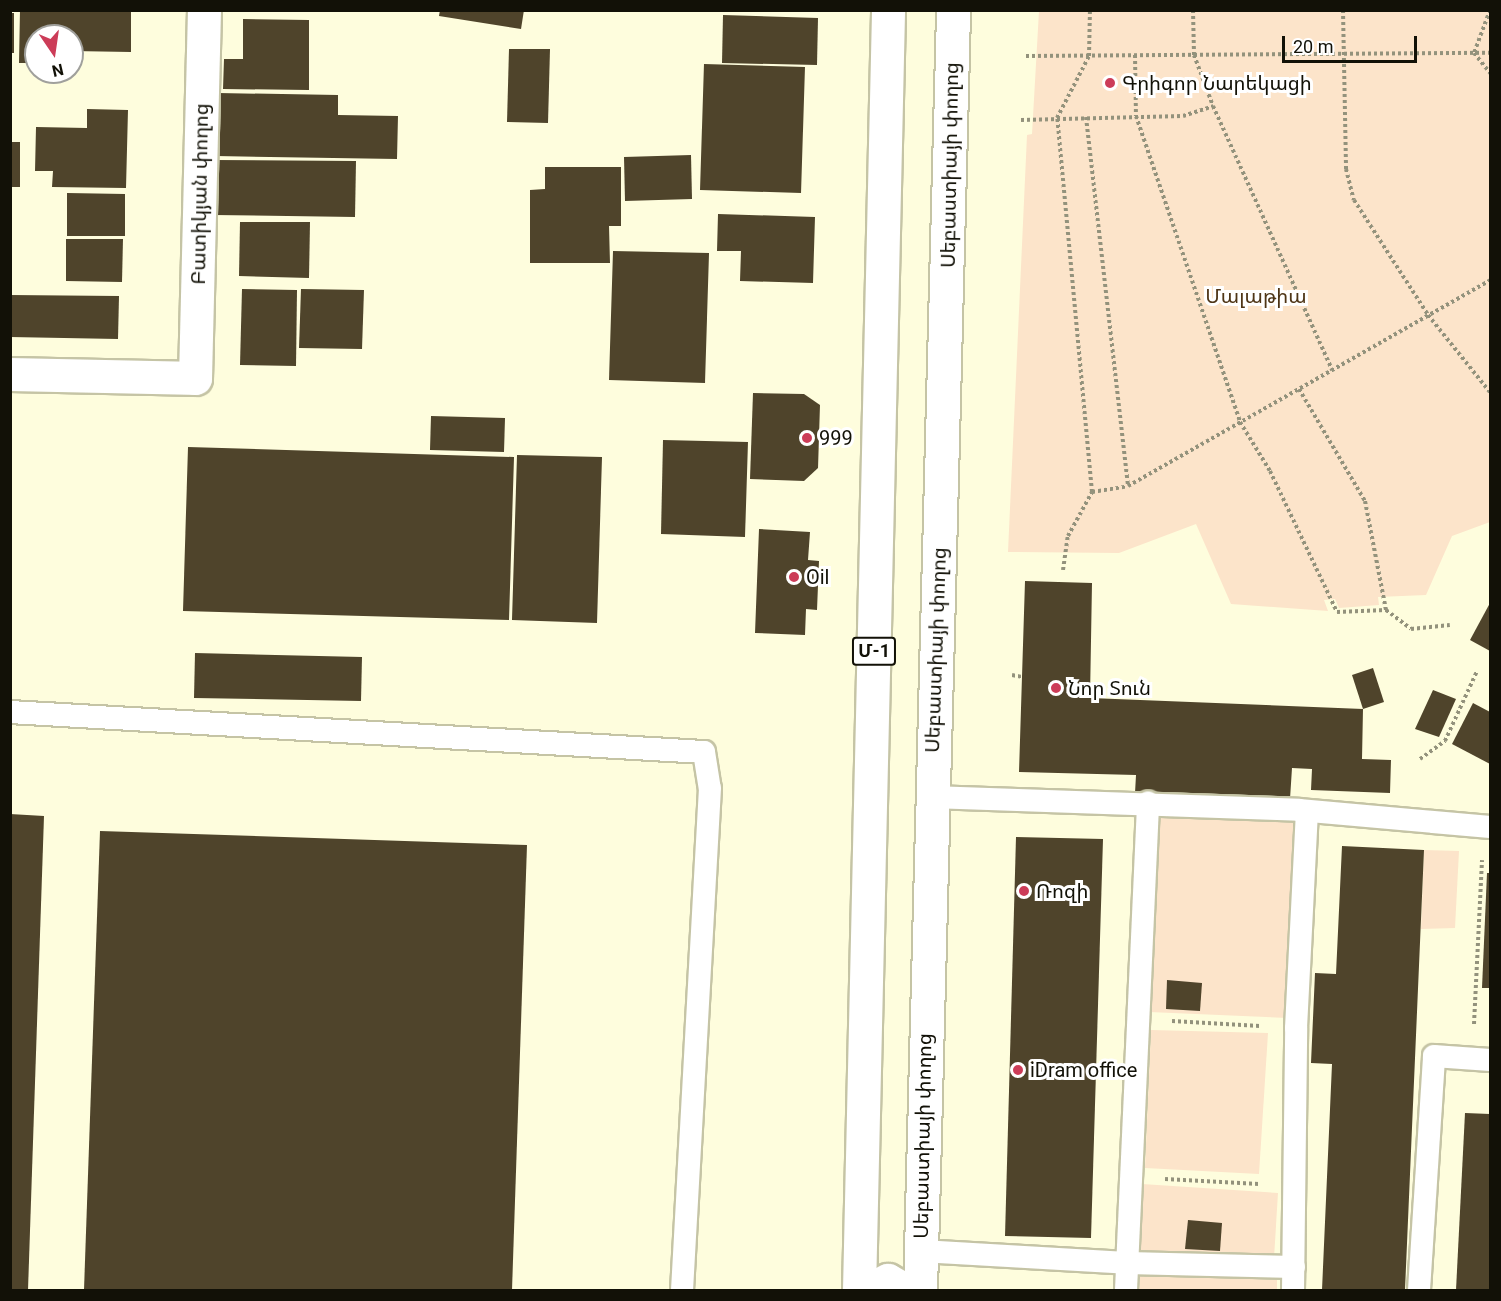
<!DOCTYPE html>
<meta charset="utf-8">
<style>
body{margin:0}
#map{position:relative;width:1501px;height:1301px;overflow:hidden;background:#fefddd;font-family:Roboto,"Noto Sans Armenian",sans-serif}
div>[style]{position:absolute}
[style*='--x']{left:calc(var(--x)*1px);top:calc(var(--y)*1px);width:calc(var(--w)*1px);rotate:calc(var(--a)*1deg)}
.green>*{inset:0;background:#fce4ca}
.building>*{inset:0;background:#4f442b}
.path>*{height:4px;margin-top:-2px;transform-origin:0;background:repeating-linear-gradient(90deg,#93927c 0 3px,transparent 0 6px)}
.roads{filter:drop-shadow(2px 0 #c5c4a5) drop-shadow(-2px 0 #c5c4a5) drop-shadow(0 2px #c5c4a5) drop-shadow(0 -2px #c5c4a5)}
.service>*{height:22px;margin:-11px;padding:0 11px;transform-origin:11px;border-radius:11px;background:#fff}
.minor>*{height:33px;margin:-16.5px;padding:0 16.5px;transform-origin:16.5px;border-radius:16.5px;background:#fff}
.primary>*{height:33px;margin:-16.5px;padding:0 16.5px;transform-origin:16.5px;border-radius:16.5px;background:#fff}
.dots>*{width:16px;height:16px;translate:-50% -50%;box-sizing:border-box;border:3px solid #fff;border-radius:50%}
span{translate:-50% -50%;white-space:nowrap;text-align:center;line-height:1.15;-webkit-text-stroke:6px #fff;paint-order:stroke}
.shield-label span{padding:2px 4px;background:#fff;border:2px solid;border-radius:4px;-webkit-text-stroke-width:0}
.shield-label{font-size:18px;color:#121107;font-weight:700}
.poi-label{font-size:20px;color:#121107}
.left{translate:0 -50%;text-align:left}
.street-label{font-size:20px;color:#121107}
.park-label{font-size:20px;color:#4e3516}
.frame{position:absolute;inset:0;border:12px solid #121107;pointer-events:none}
.north{position:absolute;left:24px;top:24px;width:60px;height:60px;box-sizing:border-box;background:#fff;border:2px solid #a0a09c;border-radius:50%;rotate:167deg;font-size:16px;font-weight:700;line-height:24px;text-align:center;color:#121107}
.north::after{content:'';display:block;margin:auto;width:21px;height:27px;background:#cc3c58;clip-path:polygon(50% 0,100% 100%,50% 72%,0 100%)}
.scale{position:absolute;left:1282px;top:36px;width:135px;height:27px;box-sizing:border-box;border:3px solid #121107;border-top:0;padding-left:8px;font-size:18px;line-height:21px;white-space:nowrap;color:#121107;-webkit-text-stroke:4px #fff;paint-order:stroke}
</style>
<div id="map">
<div class="green">
<div style="clip-path:polygon(1039px 11px,1490px 11px,1490px 522px,1452px 536px,1426px 595px,1378px 597px,1379px 605px,1339px 608px,1335px 599px,1324px 600px,1328px 611px,1231px 604px,1196px 524px,1119px 553px,1008px 552px,1027px 135px,1032px 134px)"></div>
<div style="clip-path:polygon(1158px 811px,1295px 820px,1287px 1018px,1149px 1012px)"></div>
<div style="clip-path:polygon(1424px 850px,1459px 851px,1455px 928px,1421px 929px)"></div>
<div style="clip-path:polygon(1151px 1030px,1268px 1033px,1259px 1174px,1145px 1168px)"></div>
<div style="clip-path:polygon(1142px 1184px,1278px 1193px,1274px 1258px,1137px 1253px)"></div>
<div style="clip-path:polygon(1138px 1275px,1277px 1276px,1277px 1290px,1138px 1290px)"></div>
</div>
<div class="building">
<div style="clip-path:polygon(20px 10px,131px 10px,131px 52px,72px 51px,72px 36px,36px 36px,36px 63px,19px 63px)"></div>
<div style="clip-path:polygon(440px 10px,524px 10px,521px 29px,439px 16px)"></div>
<div style="clip-path:polygon(10px 13px,14px 13px,14px 53px,10px 53px)"></div>
<div style="clip-path:polygon(723px 15px,818px 18px,817px 65px,722px 63px)"></div>
<div style="clip-path:polygon(243px 19px,309px 20px,309px 90px,223px 89px,224px 59px,243px 59px)"></div>
<div style="clip-path:polygon(509px 49px,550px 49px,548px 123px,507px 122px)"></div>
<div style="clip-path:polygon(704px 64px,805px 67px,801px 193px,700px 190px)"></div>
<div style="clip-path:polygon(218px 93px,338px 95px,338px 115px,398px 116px,397px 159px,216px 156px)"></div>
<div style="clip-path:polygon(87px 109px,128px 110px,126px 188px,52px 187px,53px 171px,35px 171px,36px 127px,87px 128px)"></div>
<div style="clip-path:polygon(10px 142px,20px 142px,20px 187px,10px 187px)"></div>
<div style="clip-path:polygon(691px 155px,692px 199px,625px 201px,624px 157px)"></div>
<div style="clip-path:polygon(214px 160px,356px 161px,355px 217px,214px 215px)"></div>
<div style="clip-path:polygon(545px 167px,621px 167px,621px 226px,609px 226px,610px 263px,530px 263px,530px 190px,545px 189px)"></div>
<div style="clip-path:polygon(67px 193px,125px 194px,125px 236px,67px 236px)"></div>
<div style="clip-path:polygon(718px 214px,815px 217px,813px 283px,740px 281px,741px 251px,717px 251px)"></div>
<div style="clip-path:polygon(240px 222px,310px 222px,309px 278px,239px 276px)"></div>
<div style="clip-path:polygon(66px 239px,123px 239px,122px 282px,66px 281px)"></div>
<div style="clip-path:polygon(613px 251px,709px 253px,705px 383px,609px 380px)"></div>
<div style="clip-path:polygon(242px 289px,297px 290px,296px 366px,240px 365px)"></div>
<div style="clip-path:polygon(301px 289px,364px 290px,362px 349px,299px 348px)"></div>
<div style="clip-path:polygon(10px 295px,119px 296px,118px 339px,10px 337px)"></div>
<div style="clip-path:polygon(753px 393px,804px 394px,820px 405px,818px 468px,804px 481px,750px 479px)"></div>
<div style="clip-path:polygon(431px 416px,505px 418px,504px 452px,430px 450px)"></div>
<div style="clip-path:polygon(663px 440px,748px 442px,745px 537px,661px 534px)"></div>
<div style="clip-path:polygon(188px 447px,514px 457px,509px 620px,183px 611px)"></div>
<div style="clip-path:polygon(517px 455px,602px 457px,597px 623px,512px 620px)"></div>
<div style="clip-path:polygon(759px 529px,810px 532px,808px 560px,819px 561px,817px 610px,806px 609px,805px 635px,755px 633px)"></div>
<div style="clip-path:polygon(1025px 581px,1092px 583px,1090px 698px,1363px 709px,1362px 759px,1391px 760px,1390px 793px,1311px 790px,1312px 769px,1292px 768px,1290px 799px,1135px 793px,1136px 775px,1019px 772px)"></div>
<div style="clip-path:polygon(1490px 603px,1490px 651px,1470px 640px)"></div>
<div style="clip-path:polygon(195px 653px,362px 657px,361px 701px,194px 698px)"></div>
<div style="clip-path:polygon(1373px 668px,1384px 702px,1363px 709px,1352px 675px)"></div>
<div style="clip-path:polygon(1433px 690px,1456px 699px,1439px 737px,1415px 729px)"></div>
<div style="clip-path:polygon(1473px 703px,1490px 712px,1490px 764px,1452px 744px)"></div>
<div style="clip-path:polygon(10px 814px,44px 816px,28px 1290px,10px 1290px)"></div>
<div style="clip-path:polygon(100px 831px,527px 845px,512px 1290px,84px 1290px)"></div>
<div style="clip-path:polygon(1016px 837px,1103px 839px,1091px 1238px,1005px 1236px)"></div>
<div style="clip-path:polygon(1342px 846px,1424px 850px,1405px 1290px,1322px 1290px,1332px 1064px,1311px 1063px,1315px 973px,1336px 974px)"></div>
<div style="clip-path:polygon(1487px 873px,1490px 873px,1490px 988px,1482px 988px)"></div>
<div style="clip-path:polygon(1167px 980px,1202px 983px,1200px 1011px,1166px 1009px)"></div>
<div style="clip-path:polygon(1465px 1113px,1490px 1114px,1490px 1290px,1456px 1290px)"></div>
<div style="clip-path:polygon(1188px 1220px,1222px 1223px,1220px 1251px,1185px 1249px)"></div>
</div>
<div class="path">
<div style="--x:1193;--y:10;--w:45;--a:88.7"></div>
<div style="--x:1194;--y:55;--w:54;--a:69.6"></div>
<div style="--x:1343;--y:10;--w:159;--a:88.9"></div>
<div style="--x:1346;--y:169;--w:32;--a:76"></div>
<div style="--x:1354;--y:200;--w:137;--a:57.2"></div>
<div style="--x:1428;--y:315;--w:99;--a:51.2"></div>
<div style="--x:1490;--y:10;--w:46;--a:110.4"></div>
<div style="--x:1474;--y:53;--w:26;--a:51"></div>
<div style="--x:1135;--y:55;--w:61;--a:89.1"></div>
<div style="--x:1136;--y:116;--w:323;--a:71.2"></div>
<div style="--x:1240;--y:422;--w:57;--a:58.5"></div>
<div style="--x:1270;--y:471;--w:156;--a:64.6"></div>
<div style="--x:1337;--y:612;--w:49;--a:-2.3"></div>
<div style="--x:1026;--y:56;--w:464;--a:-0.4"></div>
<div style="--x:1086;--y:117;--w:371;--a:83.5"></div>
<div style="--x:1021;--y:120;--w:162;--a:-1.4"></div>
<div style="--x:1183;--y:116;--w:32;--a:-18"></div>
<div style="--x:1213;--y:106;--w:290;--a:65.7"></div>
<div style="--x:1299;--y:389;--w:130;--a:59.5"></div>
<div style="--x:1365;--y:501;--w:111;--a:79.1"></div>
<div style="--x:1386;--y:610;--w:31;--a:37"></div>
<div style="--x:1411;--y:629;--w:39;--a:-6"></div>
<div style="--x:1092;--y:492;--w:36;--a:-9"></div>
<div style="--x:1128;--y:486;--w:417;--a:-29.6"></div>
<div style="--x:1063;--y:570;--w:34;--a:-82"></div>
<div style="--x:1068;--y:536;--w:50;--a:-61.4"></div>
<div style="--x:1092;--y:492;--w:376;--a:-95.3"></div>
<div style="--x:1057;--y:118;--w:70;--a:-62.7"></div>
<div style="--x:1089;--y:56;--w:46;--a:-88.8"></div>
<div style="--x:1012;--y:675;--w:10;--a:11"></div>
<div style="--x:1420;--y:759;--w:31;--a:-36"></div>
<div style="--x:1445;--y:741;--w:77;--a:-65.4"></div>
<div style="--x:1172;--y:1021;--w:88;--a:3.3"></div>
<div style="--x:1474;--y:1024;--w:164;--a:-87.2"></div>
<div style="--x:1165;--y:1179;--w:94;--a:3"></div>
</div>
<div class="roads">
<div class="service">
<div style="--x:10;--y:712;--w:695;--a:3.3"></div>
<div style="--x:704;--y:752;--w:36;--a:81"></div>
<div style="--x:710;--y:788;--w:503;--a:93.19"></div>
<div style="--x:931;--y:797;--w:368;--a:2"></div>
<div style="--x:1299;--y:810;--w:192;--a:5.1"></div>
<div style="--x:921;--y:1251;--w:206;--a:3.3"></div>
<div style="--x:1127;--y:1263;--w:167;--a:1.4"></div>
<div style="--x:1126;--y:1290;--w:488;--a:-87.4"></div>
<div style="--x:1293;--y:1290;--w:262;--a:-89.3"></div>
<div style="--x:1296;--y:1028;--w:217;--a:-87.1"></div>
<div style="--x:1419;--y:1290;--w:234;--a:-86.3"></div>
<div style="--x:1434;--y:1056;--w:56;--a:4.1"></div>
</div>
<div class="minor">
<div style="--x:10;--y:374;--w:185;--a:1.2"></div>
<div style="--x:195;--y:378;--w:368;--a:-88.6"></div>
</div>
<div class="primary">
<div style="--x:859;--y:1290;--w:1280;--a:-88.7"></div>
<div style="--x:868;--y:1290;--w:22;--a:-27"></div>
<div style="--x:888;--y:1280;--w:20;--a:30"></div>
<div style="--x:920;--y:1290;--w:1280;--a:-88.52"></div>
</div>
</div>
<div class="dots">
<div style="left:1110px;top:83px;background:#cc3c58"></div>
<div style="left:807px;top:438px;background:#cc3c58"></div>
<div style="left:794px;top:577px;background:#cc3c58"></div>
<div style="left:1056px;top:688px;background:#cc3c58"></div>
<div style="left:1024px;top:891px;background:#cc3c58"></div>
<div style="left:1018px;top:1070px;background:#cc3c58"></div>
</div>
<div class="shield-label">
<span style="left:874px;top:651px">Մ-1</span>
</div>
<div class="poi-label">
<span class="left" style="left:1122px;top:83px">Գրիգոր Նարեկացի</span>
<span class="left" style="left:819px;top:438px">999</span>
<span class="left" style="left:806px;top:577px">Oil</span>
<span class="left" style="left:1068px;top:688px">Նոր Տուն</span>
<span class="left" style="left:1036px;top:891px">Ռոզի</span>
<span class="left" style="left:1030px;top:1070px">iDram office</span>
</div>
<div class="street-label">
<span style="left:950px;top:165px;rotate:-89deg">Սեբաստիայի փողոց</span>
<span style="left:200px;top:194px;rotate:-89deg">Բատիկյան փողոց</span>
<span style="left:936px;top:650px;rotate:-88deg">Սեբաստիայի փողոց</span>
<span style="left:923px;top:1136px;rotate:-89deg">Սեբաստիայի փողոց</span>
</div>
<div class="park-label">
<span style="left:1256px;top:296px">Մալաթիա</span>
</div>
<div class="frame"></div>
<div class="north">N</div>
<div class="scale">20 m</div>
</div>
